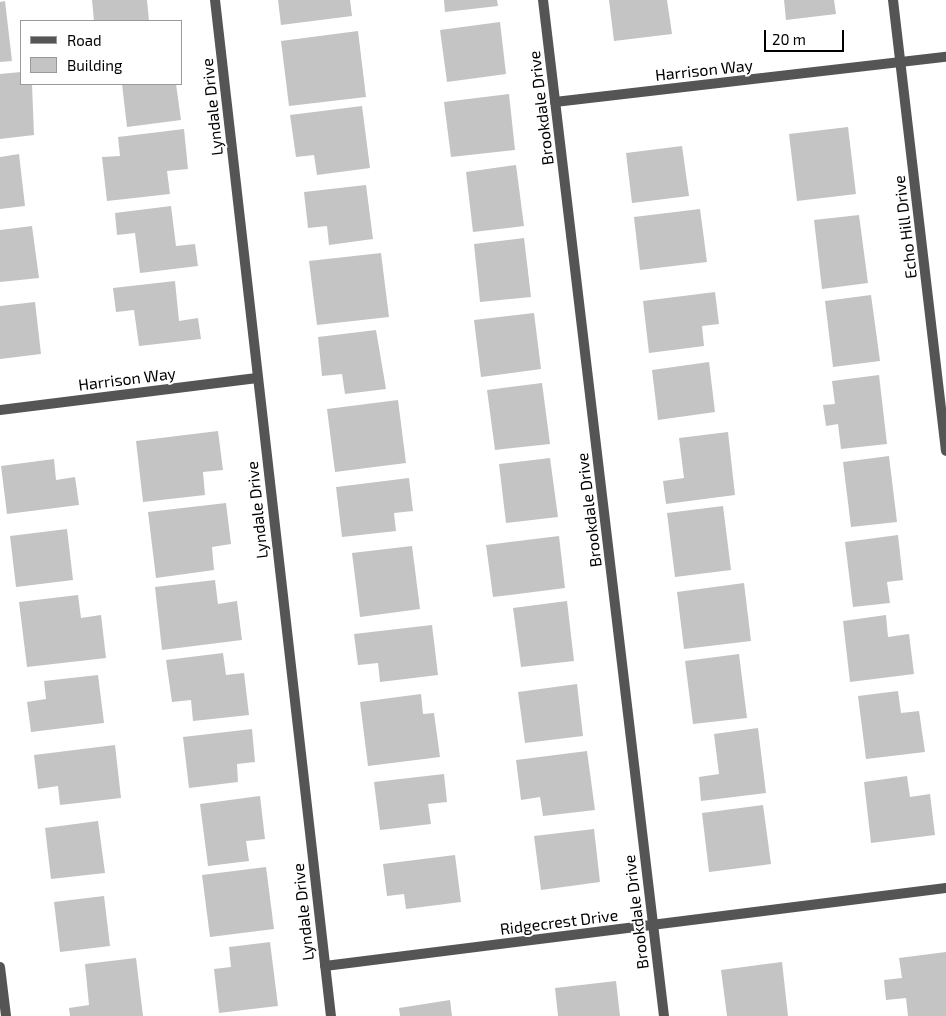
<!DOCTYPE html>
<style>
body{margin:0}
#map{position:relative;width:946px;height:1016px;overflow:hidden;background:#fff;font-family:"Exo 2",sans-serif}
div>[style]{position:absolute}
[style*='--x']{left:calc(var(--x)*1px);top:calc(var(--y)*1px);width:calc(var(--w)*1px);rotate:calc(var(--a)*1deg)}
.building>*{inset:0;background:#c4c4c4}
.minor>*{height:10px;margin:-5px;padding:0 5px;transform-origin:5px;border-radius:5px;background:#555}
span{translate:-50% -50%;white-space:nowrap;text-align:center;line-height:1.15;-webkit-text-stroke:4px #fff;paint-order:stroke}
.street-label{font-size:16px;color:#000}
.legend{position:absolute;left:20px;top:20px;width:162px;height:65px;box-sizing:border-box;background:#fff;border:1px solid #999;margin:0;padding:6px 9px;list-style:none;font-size:15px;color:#000}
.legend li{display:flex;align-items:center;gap:10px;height:25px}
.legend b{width:25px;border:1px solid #999}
.scale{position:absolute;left:764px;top:30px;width:80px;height:22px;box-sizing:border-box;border:2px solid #000;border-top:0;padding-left:6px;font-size:15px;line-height:18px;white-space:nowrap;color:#000;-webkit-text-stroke:4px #fff;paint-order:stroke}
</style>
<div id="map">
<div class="building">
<div style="clip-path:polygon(92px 0,147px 0,149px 21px,94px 21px)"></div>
<div style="clip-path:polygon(278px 0,350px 0,352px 16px,281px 25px)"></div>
<div style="clip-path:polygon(444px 0,497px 0,498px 6px,445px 12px)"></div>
<div style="clip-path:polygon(609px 0,667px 0,672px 34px,614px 41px)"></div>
<div style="clip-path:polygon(784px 0,834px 0,836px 14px,786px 20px)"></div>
<div style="clip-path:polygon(5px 1px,12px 61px,0 62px,0 2px)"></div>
<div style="clip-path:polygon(500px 22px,506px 74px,447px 82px,440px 30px)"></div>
<div style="clip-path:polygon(358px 31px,366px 97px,289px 106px,281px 41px)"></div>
<div style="clip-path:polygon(21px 72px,21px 84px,32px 84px,34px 135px,0 139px,0 74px)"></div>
<div style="clip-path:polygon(122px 84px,176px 84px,181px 120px,127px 127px)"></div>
<div style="clip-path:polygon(509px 94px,515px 150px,451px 157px,444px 102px)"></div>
<div style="clip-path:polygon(362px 106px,370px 168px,317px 175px,314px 155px,296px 157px,290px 115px)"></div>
<div style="clip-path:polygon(848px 127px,856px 194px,797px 201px,789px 134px)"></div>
<div style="clip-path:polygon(184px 129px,188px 169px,167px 171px,170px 194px,107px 201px,102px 157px,120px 156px,118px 137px)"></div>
<div style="clip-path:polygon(682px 146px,689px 196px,632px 203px,626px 153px)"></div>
<div style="clip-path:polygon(19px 154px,25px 206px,0 209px,0 157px)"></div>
<div style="clip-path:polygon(516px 165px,524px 226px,473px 232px,466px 172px)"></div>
<div style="clip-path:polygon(366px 185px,373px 239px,329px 245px,327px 226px,308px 228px,304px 192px)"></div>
<div style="clip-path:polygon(171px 206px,176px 246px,195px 244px,198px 266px,140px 273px,135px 233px,117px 235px,115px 213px)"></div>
<div style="clip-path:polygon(700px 209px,707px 262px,640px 270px,634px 217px)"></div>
<div style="clip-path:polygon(859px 215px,868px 283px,822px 289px,814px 220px)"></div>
<div style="clip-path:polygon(32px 226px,39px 278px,0 282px,0 230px)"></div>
<div style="clip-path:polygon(524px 238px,531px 297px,480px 302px,474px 244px)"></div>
<div style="clip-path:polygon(381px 253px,389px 317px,317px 325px,309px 261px)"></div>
<div style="clip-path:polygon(175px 281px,179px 321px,198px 318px,201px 339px,139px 346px,134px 310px,116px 312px,113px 288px)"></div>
<div style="clip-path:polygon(715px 292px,719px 324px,702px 326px,704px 346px,649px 353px,643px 301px)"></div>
<div style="clip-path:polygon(871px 295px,880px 361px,833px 367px,825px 301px)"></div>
<div style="clip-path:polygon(35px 302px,41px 354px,0 359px,0 306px)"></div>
<div style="clip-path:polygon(534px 313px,541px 369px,481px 377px,474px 320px)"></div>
<div style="clip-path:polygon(376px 330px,386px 389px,345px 394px,342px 374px,322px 376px,318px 337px)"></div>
<div style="clip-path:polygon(709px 362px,715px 412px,658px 420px,652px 370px)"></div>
<div style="clip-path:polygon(879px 375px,887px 444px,841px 449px,838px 424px,826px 426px,823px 405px,835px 404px,832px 381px)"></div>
<div style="clip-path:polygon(542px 383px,550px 444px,495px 450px,487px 390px)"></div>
<div style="clip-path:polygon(398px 400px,406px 463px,335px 472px,327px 409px)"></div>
<div style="clip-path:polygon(218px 431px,223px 470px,203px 472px,205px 495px,143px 502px,136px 441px)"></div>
<div style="clip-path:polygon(728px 432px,735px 495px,666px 504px,663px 481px,684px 478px,679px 438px)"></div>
<div style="clip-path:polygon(889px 456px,897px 522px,851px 527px,843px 462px)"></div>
<div style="clip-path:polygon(550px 458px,558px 517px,506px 523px,499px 464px)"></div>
<div style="clip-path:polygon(54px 459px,56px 480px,75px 477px,79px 505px,7px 514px,1px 466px)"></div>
<div style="clip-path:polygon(409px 478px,413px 511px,394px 513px,396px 531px,342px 537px,336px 487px)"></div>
<div style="clip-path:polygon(226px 503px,231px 544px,212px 547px,214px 570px,156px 578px,148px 512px)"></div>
<div style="clip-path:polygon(723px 506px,731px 570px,675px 577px,667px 513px)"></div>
<div style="clip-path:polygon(67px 529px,73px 580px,16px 587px,10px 536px)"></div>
<div style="clip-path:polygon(898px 535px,903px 580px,887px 582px,890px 603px,853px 607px,845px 542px)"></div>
<div style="clip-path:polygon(559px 536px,565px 588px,493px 597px,486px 545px)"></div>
<div style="clip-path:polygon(412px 546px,420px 609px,360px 617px,352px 553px)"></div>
<div style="clip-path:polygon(215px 580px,218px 604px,237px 601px,242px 640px,162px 650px,155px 587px)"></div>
<div style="clip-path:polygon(744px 583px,751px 641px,684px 649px,677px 592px)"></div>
<div style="clip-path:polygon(78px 595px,81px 618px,101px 615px,106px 658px,27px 667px,19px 602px)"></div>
<div style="clip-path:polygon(567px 601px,574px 661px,521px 667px,513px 608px)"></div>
<div style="clip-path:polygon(886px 615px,888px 637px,909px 634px,914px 674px,850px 682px,843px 621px)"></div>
<div style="clip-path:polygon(432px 625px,438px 675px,380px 682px,378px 663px,358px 665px,354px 634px)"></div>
<div style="clip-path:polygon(223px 653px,226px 675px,244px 673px,249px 715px,193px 721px,191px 700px,172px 702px,166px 660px)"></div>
<div style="clip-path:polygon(739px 654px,747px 718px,693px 724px,685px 661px)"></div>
<div style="clip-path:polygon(98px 675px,104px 723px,31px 732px,27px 702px,46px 699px,44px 681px)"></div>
<div style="clip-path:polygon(577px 684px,583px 736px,525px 743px,518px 692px)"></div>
<div style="clip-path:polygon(898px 691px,901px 713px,919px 711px,925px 752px,866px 759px,858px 696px)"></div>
<div style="clip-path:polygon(421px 694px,423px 714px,434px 713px,440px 757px,368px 766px,360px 702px)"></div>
<div style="clip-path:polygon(758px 728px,766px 793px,701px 801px,699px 777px,719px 774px,714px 734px)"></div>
<div style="clip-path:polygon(252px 729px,255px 762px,237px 764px,238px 782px,189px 788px,183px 737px)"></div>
<div style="clip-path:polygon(115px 745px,121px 798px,60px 805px,58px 786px,38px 789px,34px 755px)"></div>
<div style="clip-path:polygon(587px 751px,595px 810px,543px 816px,540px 797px,521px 800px,516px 760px)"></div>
<div style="clip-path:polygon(444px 774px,447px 802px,428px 804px,431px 824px,380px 830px,374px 782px)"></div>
<div style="clip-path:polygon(907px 776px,910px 797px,930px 794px,935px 835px,871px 843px,864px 782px)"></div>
<div style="clip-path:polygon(260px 796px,265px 839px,246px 841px,249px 861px,208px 866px,200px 804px)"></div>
<div style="clip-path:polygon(763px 805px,771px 864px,709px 872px,702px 813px)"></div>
<div style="clip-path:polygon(98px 821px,105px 873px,51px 879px,45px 828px)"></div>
<div style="clip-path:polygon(594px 829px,600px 882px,541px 890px,534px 836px)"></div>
<div style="clip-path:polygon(455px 855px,461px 902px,406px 909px,404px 894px,387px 896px,383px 864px)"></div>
<div style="clip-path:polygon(266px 867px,274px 929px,210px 937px,202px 875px)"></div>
<div style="clip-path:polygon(104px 896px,110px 946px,60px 952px,54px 902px)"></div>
<div style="clip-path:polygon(270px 942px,278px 1006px,219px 1013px,214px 969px,231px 967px,229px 947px)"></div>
<div style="clip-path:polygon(946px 952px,946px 1016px,908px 1016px,906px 998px,886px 1000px,884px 980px,902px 978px,899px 958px)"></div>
<div style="clip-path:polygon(136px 958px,143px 1016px,70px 1016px,69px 1008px,89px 1005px,85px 964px)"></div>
<div style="clip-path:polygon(782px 962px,788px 1016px,727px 1016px,721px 970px)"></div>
<div style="clip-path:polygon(616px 981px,620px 1016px,558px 1016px,555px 988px)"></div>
<div style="clip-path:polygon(450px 1000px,452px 1016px,400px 1016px,399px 1008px)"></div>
</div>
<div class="minor">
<div style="--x:215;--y:0;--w:1023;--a:83.49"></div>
<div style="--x:543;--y:0;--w:1023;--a:83.21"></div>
<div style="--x:893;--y:0;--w:454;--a:83.3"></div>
<div style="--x:555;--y:102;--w:394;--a:-6.6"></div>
<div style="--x:0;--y:410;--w:260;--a:-7.1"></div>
<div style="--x:325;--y:966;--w:626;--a:-7.16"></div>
<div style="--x:0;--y:967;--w:49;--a:83"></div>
</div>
<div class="street-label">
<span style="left:704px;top:70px;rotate:-6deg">Harrison Way</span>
<span style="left:212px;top:107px;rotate:-96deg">Lyndale Drive</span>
<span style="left:541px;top:108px;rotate:-97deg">Brookdale Drive</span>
<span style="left:905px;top:227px;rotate:-97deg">Echo Hill Drive</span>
<span style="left:127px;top:379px;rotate:-7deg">Harrison Way</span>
<span style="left:257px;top:510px;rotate:-96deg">Lyndale Drive</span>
<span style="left:589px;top:510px;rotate:-97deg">Brookdale Drive</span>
<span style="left:303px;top:912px;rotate:-96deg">Lyndale Drive</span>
<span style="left:636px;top:912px;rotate:-97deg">Brookdale Drive</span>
<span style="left:559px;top:922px;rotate:-7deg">Ridgecrest Drive</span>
</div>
<ul class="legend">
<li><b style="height:6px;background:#555"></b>Road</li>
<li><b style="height:14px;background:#c4c4c4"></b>Building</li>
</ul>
<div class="scale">20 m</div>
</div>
